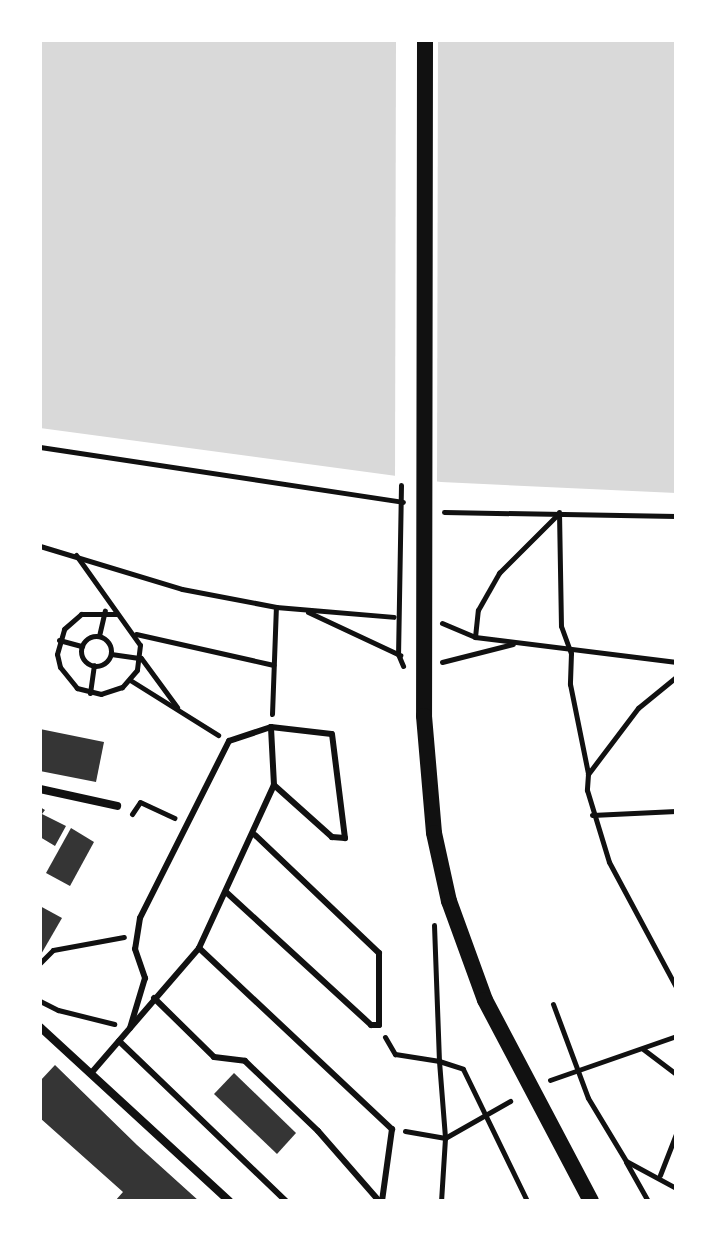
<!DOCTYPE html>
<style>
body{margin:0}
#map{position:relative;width:716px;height:1241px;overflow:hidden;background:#fff;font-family:"Roboto Condensed",sans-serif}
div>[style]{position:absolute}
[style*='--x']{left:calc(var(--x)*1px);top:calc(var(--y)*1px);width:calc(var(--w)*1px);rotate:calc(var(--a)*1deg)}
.water>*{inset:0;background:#d9d9d9}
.pier>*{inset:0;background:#fff}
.building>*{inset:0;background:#353535}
.path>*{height:5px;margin:-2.5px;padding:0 2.5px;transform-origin:2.5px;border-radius:2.5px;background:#111}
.path>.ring{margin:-2.5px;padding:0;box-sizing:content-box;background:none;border:5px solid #111;border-radius:50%}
.service>*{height:6px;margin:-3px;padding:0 3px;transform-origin:3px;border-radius:3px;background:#111}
.minor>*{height:8px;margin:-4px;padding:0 4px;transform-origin:4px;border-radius:4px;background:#111}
.secondary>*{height:16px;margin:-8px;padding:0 8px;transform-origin:8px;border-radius:8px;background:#111}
span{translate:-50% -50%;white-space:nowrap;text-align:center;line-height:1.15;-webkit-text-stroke:7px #fff;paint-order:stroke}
.frame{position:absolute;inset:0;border:42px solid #fff;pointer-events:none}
</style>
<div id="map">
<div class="water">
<div style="clip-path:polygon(40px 40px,676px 40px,676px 493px,441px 482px,40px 428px)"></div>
</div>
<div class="pier">
<div style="clip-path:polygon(396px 40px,438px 40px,437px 486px,395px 481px)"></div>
</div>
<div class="building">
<div style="clip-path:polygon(40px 729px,104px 742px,96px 782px,40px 771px)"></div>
<div style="clip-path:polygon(40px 807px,45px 810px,42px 814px,66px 826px,55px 846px,40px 837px)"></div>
<div style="clip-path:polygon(71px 828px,94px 842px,70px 886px,46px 873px)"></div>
<div style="clip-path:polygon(40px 906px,62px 918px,40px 956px)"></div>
<div style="clip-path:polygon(55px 1065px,137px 1145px,199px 1201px,115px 1201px,123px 1192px,40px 1118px,40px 1081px)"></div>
<div style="clip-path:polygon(234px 1073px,296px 1133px,277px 1154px,214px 1094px)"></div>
</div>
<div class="path">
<div style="--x:40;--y:447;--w:367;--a:8.6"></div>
<div style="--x:401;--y:485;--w:169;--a:91"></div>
<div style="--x:398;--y:654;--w:13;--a:67"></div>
<div style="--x:444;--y:512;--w:232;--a:1"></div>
<div style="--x:559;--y:512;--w:114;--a:89"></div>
<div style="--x:561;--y:626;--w:29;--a:70"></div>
<div style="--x:571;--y:653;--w:31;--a:92"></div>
<div style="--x:570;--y:684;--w:91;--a:78.6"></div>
<div style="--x:40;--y:546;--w:148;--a:16.8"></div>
<div style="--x:182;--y:589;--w:96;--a:10.8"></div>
<div style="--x:276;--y:607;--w:118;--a:4.8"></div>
<div style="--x:76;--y:555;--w:110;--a:54.6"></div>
<div style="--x:140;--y:645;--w:25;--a:97"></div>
<div style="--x:137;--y:670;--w:23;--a:131"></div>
<div style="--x:122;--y:687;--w:22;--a:162"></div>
<div style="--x:101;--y:694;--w:25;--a:-166"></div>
<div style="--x:77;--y:688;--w:27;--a:-129"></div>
<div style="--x:60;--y:667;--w:13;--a:-103"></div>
<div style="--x:57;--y:654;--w:26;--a:-74"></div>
<div style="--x:64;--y:629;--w:23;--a:-41"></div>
<div style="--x:81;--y:614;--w:35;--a:0"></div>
<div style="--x:308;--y:612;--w:102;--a:25.1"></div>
<div style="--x:442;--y:623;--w:36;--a:23"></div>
<div style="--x:475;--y:637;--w:203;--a:7.1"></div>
<div style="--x:136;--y:634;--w:141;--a:12.7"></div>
<div style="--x:99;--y:636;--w:26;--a:-77"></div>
<div class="ring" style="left:81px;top:636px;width:25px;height:25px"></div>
<div style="--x:475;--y:637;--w:27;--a:-84"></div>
<div style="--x:478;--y:610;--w:43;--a:-60.4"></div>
<div style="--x:499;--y:573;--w:85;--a:-45"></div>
<div style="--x:59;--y:640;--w:24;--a:15"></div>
<div style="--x:111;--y:654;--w:30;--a:8"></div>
<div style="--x:141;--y:658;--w:61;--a:53.7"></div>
<div style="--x:442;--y:662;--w:73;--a:-14.2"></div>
<div style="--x:676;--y:677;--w:49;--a:140.8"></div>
<div style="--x:638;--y:708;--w:83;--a:127.1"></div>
<div style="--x:588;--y:774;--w:16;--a:94"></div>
<div style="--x:587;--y:790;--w:75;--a:73"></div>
<div style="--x:609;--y:862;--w:142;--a:61.8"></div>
<div style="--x:130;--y:680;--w:104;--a:32"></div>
<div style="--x:90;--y:693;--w:28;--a:-82"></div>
<div style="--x:272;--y:714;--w:107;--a:-87.9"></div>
<div style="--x:132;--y:814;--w:14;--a:-56"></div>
<div style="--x:140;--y:802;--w:38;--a:25"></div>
<div style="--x:592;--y:815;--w:84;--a:-2.7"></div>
<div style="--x:434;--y:925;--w:136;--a:87.9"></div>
<div style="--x:439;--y:1061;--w:25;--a:18"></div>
<div style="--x:463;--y:1069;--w:147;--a:64.1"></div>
<div style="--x:40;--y:963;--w:18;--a:-45"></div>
<div style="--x:53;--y:950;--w:72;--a:-10.4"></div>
<div style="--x:40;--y:1001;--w:20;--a:27"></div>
<div style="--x:58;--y:1010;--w:58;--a:14"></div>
<div style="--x:553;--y:1004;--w:100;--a:69.6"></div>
<div style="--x:588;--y:1098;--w:74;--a:58.9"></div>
<div style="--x:626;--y:1161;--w:57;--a:28.4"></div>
<div style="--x:385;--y:1037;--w:20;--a:60"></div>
<div style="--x:395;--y:1054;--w:45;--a:9"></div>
<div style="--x:439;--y:1061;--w:77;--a:85.5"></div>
<div style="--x:445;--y:1138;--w:63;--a:93.6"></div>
<div style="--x:643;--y:1049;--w:41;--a:37.1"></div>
<div style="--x:550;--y:1080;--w:133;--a:-19.2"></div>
<div style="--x:405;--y:1131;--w:41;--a:9.9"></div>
<div style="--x:445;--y:1138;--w:75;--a:-29.6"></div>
<div style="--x:626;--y:1162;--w:45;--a:60.6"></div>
<div style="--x:660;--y:1175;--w:44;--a:-68.7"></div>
</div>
<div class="service">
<div style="--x:271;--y:727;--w:61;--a:6.5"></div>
<div style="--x:332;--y:734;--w:105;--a:82.9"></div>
<div style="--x:345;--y:838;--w:13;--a:-176"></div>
<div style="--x:332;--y:837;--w:78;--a:-138.1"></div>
<div style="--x:226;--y:892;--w:197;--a:42.5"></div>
<div style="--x:371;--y:1025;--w:8;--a:0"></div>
<div style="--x:379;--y:1025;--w:72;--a:-90"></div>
<div style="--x:379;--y:953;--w:171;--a:-136.4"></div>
<div style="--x:199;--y:948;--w:265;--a:43.2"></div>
<div style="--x:392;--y:1129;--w:73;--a:97.9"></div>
<div style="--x:154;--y:998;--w:84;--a:44.5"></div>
<div style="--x:214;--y:1057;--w:31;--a:7"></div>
<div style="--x:245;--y:1061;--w:101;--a:43.8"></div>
<div style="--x:318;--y:1131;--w:93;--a:48.9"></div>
<div style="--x:119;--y:1041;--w:231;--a:43.8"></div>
<div style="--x:93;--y:1071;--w:162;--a:-49.2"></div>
<div style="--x:199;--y:948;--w:179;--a:-65.3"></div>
<div style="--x:274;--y:785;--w:58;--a:-93"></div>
<div style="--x:271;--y:727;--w:44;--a:161.6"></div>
<div style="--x:229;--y:741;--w:198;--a:116.7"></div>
<div style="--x:140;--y:918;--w:31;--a:99"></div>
<div style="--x:135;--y:949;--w:31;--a:71"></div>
<div style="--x:145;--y:978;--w:52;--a:106.7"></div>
</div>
<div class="minor">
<div style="--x:40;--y:789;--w:79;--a:12.4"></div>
<div style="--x:40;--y:1027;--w:257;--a:42.6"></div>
</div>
<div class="secondary">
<div style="--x:425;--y:40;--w:676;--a:90.08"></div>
<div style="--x:424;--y:716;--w:117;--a:85.1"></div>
<div style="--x:434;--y:833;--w:70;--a:77.6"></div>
<div style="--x:449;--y:901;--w:105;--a:70"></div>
<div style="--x:485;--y:1000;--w:227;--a:62.2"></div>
</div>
<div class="frame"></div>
</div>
